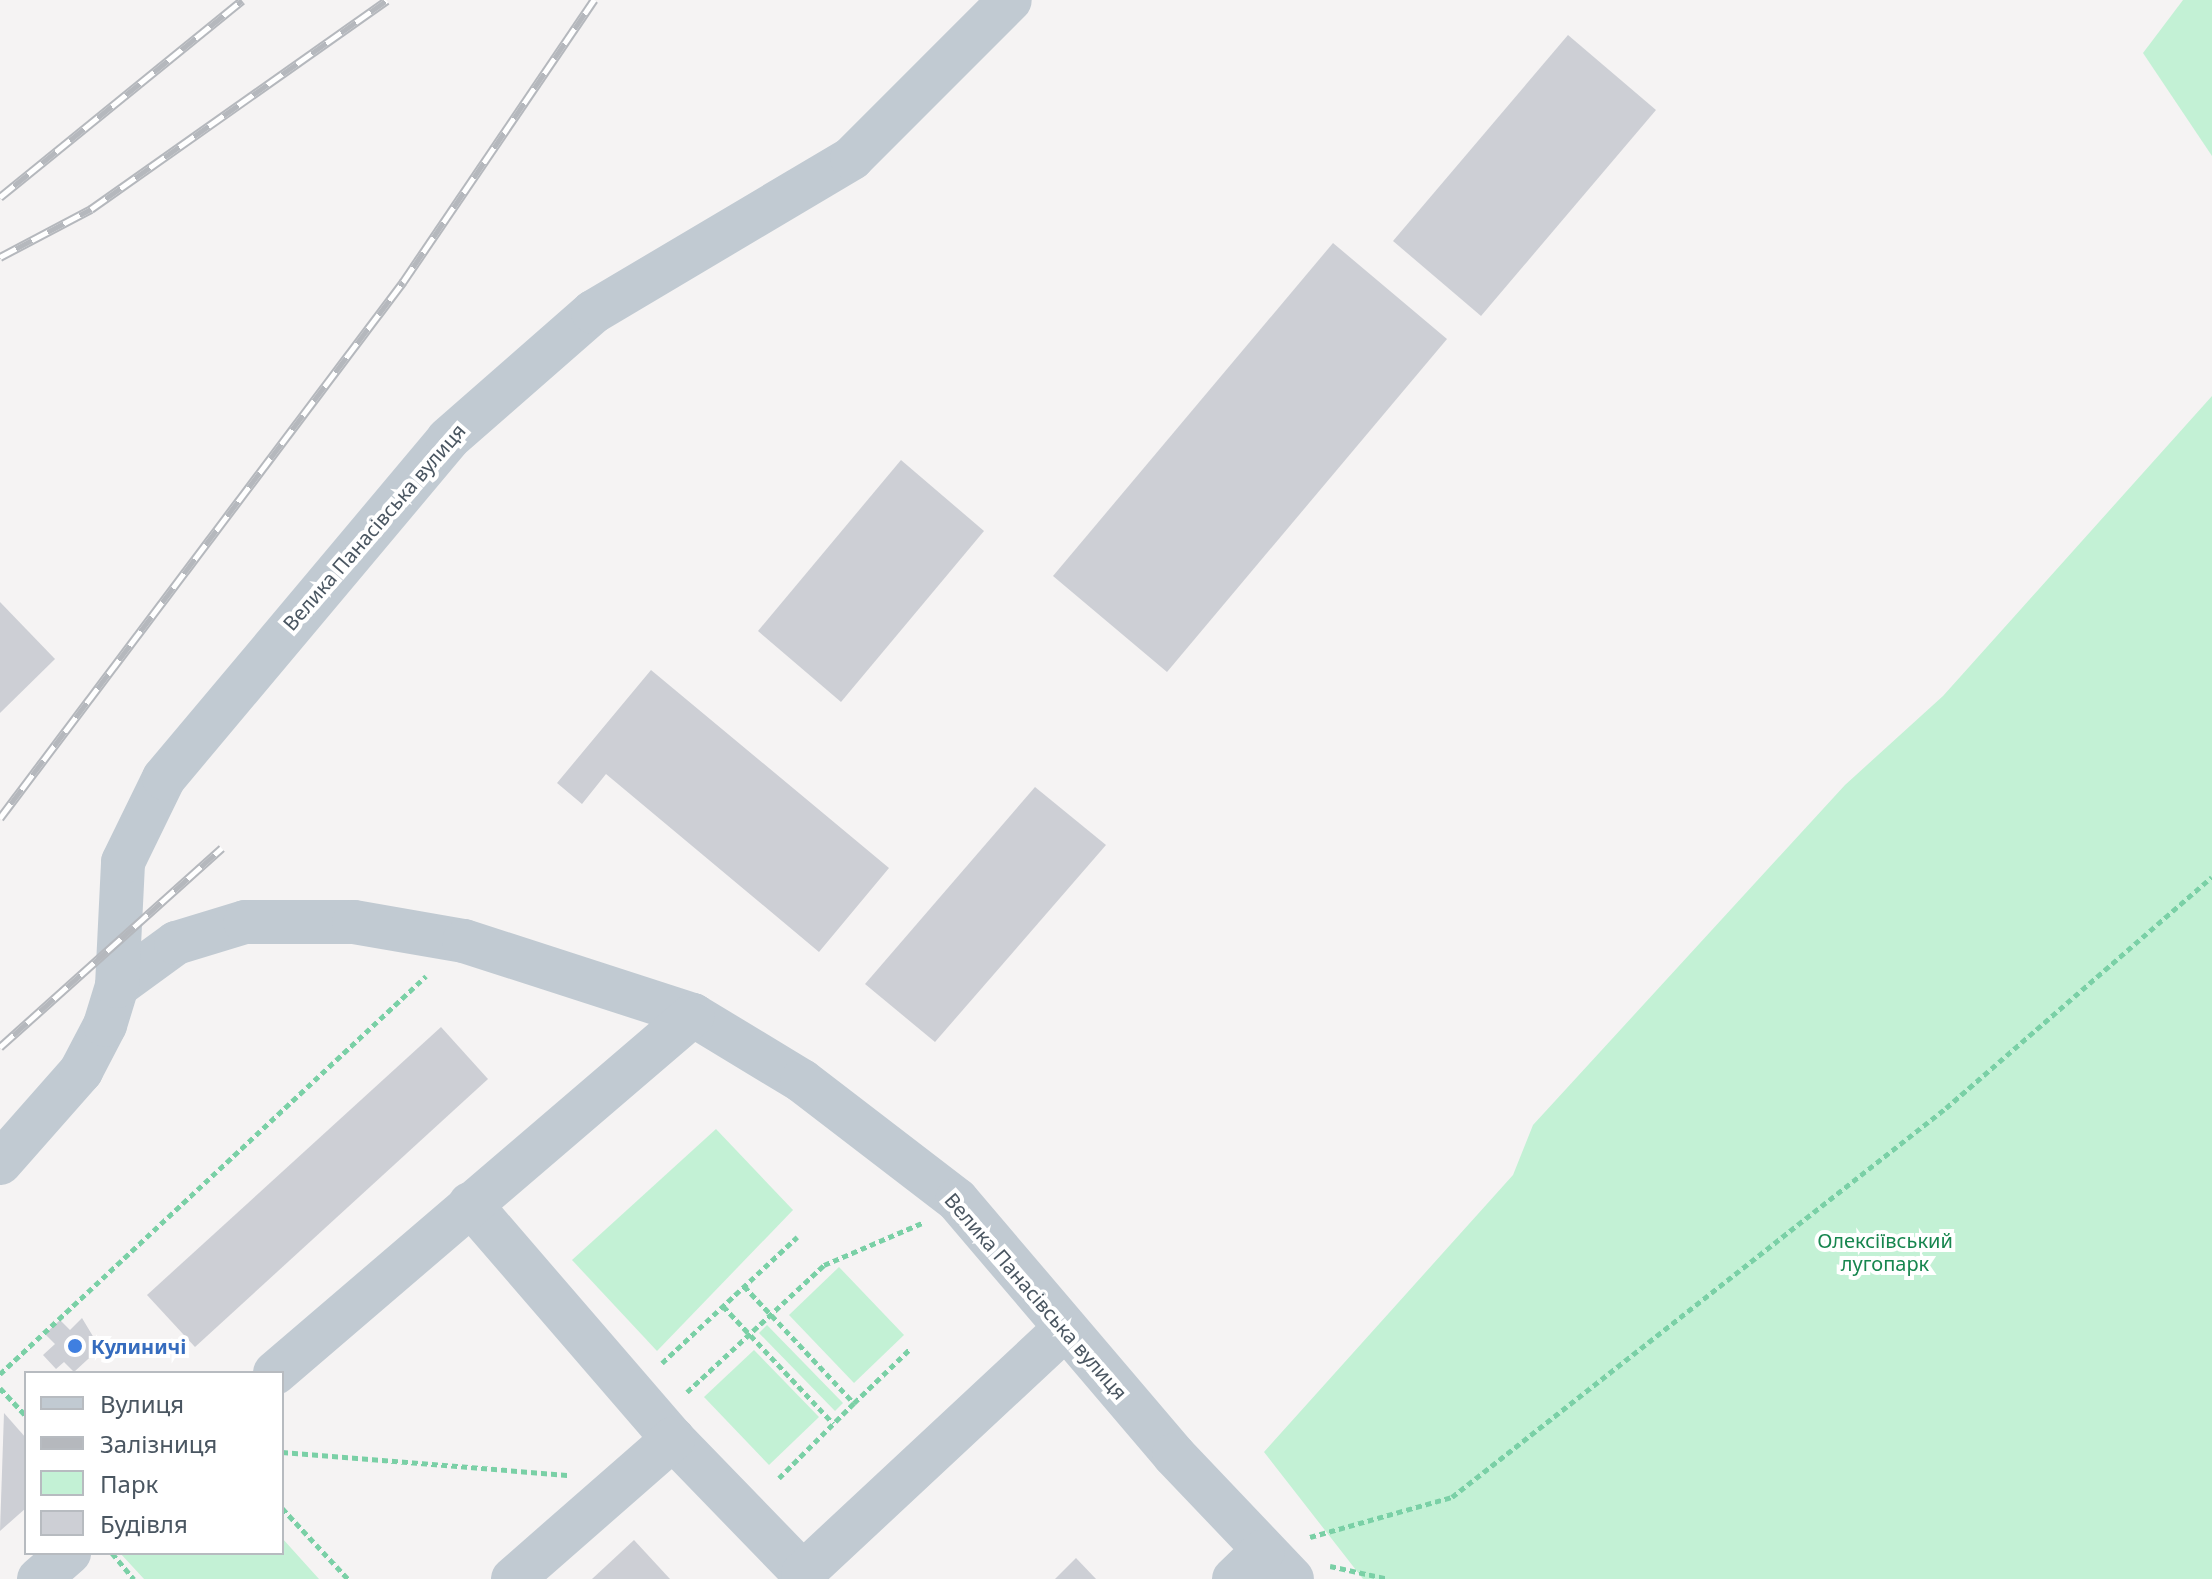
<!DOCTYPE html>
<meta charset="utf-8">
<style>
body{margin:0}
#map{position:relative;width:2212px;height:1579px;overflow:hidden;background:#f5f3f3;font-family:"Noto Sans",sans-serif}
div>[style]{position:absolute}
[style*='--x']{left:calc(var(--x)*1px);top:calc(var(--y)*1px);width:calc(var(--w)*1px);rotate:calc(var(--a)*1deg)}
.green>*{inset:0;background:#c3f1d5}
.building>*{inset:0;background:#cdcfd5}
.path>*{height:5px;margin-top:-2.5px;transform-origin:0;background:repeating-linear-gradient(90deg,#7ad0a6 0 6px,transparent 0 10px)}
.minor>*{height:44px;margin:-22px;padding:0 22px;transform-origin:22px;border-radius:22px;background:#c1cad2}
.rail>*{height:9px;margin-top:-4.5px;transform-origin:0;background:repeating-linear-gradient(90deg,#fff 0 18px,#b5b8bd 0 36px);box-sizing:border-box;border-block:2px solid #b5b8bd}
.dots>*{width:22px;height:22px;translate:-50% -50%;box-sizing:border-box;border:4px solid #fff;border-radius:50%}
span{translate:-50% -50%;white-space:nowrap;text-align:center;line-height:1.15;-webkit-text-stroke:8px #fff;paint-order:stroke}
.street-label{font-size:20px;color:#4a5661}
.park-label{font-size:20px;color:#17864f}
.shop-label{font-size:20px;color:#366cbe;font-weight:700}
.left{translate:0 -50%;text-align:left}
.legend{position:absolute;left:24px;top:1371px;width:260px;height:184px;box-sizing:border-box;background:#fff;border:2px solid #b7bbc0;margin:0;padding:10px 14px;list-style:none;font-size:24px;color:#4a5661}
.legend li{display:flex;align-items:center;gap:16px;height:40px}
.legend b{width:40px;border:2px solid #b7bbc0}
</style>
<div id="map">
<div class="green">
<div style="clip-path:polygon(2183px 0,2212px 0,2212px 156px,2143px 53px)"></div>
<div style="clip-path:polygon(2212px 396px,2212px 1579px,1363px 1579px,1264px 1452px,1513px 1175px,1533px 1125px,1845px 785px,1943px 696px)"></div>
<div style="clip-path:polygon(716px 1129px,793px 1210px,657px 1351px,572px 1260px)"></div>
<div style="clip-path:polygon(839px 1267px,904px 1335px,854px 1383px,789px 1315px)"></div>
<div style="clip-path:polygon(767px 1325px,843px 1403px,835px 1411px,759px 1333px)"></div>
<div style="clip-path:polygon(754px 1350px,819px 1417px,769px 1465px,704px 1397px)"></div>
<div style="clip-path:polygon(282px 1538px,319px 1579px,144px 1579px,120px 1553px,282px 1553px)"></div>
</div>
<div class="building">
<div style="clip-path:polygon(1568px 35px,1656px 110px,1481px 316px,1393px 241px)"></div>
<div style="clip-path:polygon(1333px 243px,1447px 339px,1167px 672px,1053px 576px)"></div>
<div style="clip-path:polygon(901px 460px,984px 531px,841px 702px,758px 631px)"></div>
<div style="clip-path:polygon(0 602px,55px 659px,0 713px)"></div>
<div style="clip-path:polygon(651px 670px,889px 868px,819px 952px,606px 774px,582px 804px,557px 783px)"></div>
<div style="clip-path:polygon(1035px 787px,1106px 845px,935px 1042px,865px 984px)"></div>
<div style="clip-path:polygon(441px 1027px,488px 1079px,195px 1347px,147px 1295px)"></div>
<div style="clip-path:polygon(82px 1318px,100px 1348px,74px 1372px,64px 1362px,56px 1369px,43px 1355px,55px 1344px,45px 1334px,60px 1320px,70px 1330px)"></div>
<div style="clip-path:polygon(4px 1413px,26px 1438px,26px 1508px,0 1531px)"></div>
<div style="clip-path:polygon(634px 1540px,670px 1579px,592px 1579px)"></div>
<div style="clip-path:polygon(1076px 1558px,1096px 1579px,1055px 1579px)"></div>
</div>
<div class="path">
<div style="--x:744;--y:1286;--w:161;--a:46.8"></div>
<div style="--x:854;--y:1403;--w:79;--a:-44"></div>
<div style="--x:723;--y:1306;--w:161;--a:46.8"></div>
<div style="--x:662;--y:1363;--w:185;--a:-43"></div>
<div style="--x:0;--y:1374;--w:583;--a:-43.05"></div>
<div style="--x:0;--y:1388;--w:38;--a:47"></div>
<div style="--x:687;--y:1392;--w:187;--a:-42.8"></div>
<div style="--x:824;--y:1265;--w:107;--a:-23.2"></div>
<div style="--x:282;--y:1452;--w:289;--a:4.6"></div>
<div style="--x:779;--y:1478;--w:106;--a:-45"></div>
<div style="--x:282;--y:1508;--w:97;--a:47.1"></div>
<div style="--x:1310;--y:1537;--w:148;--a:-15.7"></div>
<div style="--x:1452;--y:1497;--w:629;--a:-38.22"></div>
<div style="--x:1946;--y:1108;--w:352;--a:-41"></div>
<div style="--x:112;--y:1553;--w:34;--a:50"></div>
<div style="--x:1330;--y:1566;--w:60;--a:12.4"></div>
</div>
<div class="minor">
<div style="--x:117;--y:986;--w:73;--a:-36.1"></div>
<div style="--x:176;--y:943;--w:72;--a:-16.9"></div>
<div style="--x:245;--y:922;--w:109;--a:0"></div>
<div style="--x:354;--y:922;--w:112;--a:9.8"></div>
<div style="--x:464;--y:941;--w:241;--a:17.9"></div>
<div style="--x:693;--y:1015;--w:127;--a:31.2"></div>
<div style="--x:802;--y:1081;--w:195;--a:37.5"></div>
<div style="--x:957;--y:1200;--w:335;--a:49.6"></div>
<div style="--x:1174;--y:1455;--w:171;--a:46.4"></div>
<div style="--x:0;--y:1163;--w:123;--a:-48.6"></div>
<div style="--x:81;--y:1071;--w:52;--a:-62.4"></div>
<div style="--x:105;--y:1025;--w:41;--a:-72.9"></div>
<div style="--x:117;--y:986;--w:124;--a:-87.2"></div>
<div style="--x:123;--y:862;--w:93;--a:-64"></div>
<div style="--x:164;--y:778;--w:442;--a:-50"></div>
<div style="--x:448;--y:439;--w:193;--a:-41.2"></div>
<div style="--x:593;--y:312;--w:301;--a:-30.7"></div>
<div style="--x:852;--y:158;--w:223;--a:-45"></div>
<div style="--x:470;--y:1204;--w:311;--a:49.2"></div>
<div style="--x:673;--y:1439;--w:187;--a:45.9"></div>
<div style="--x:803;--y:1573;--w:359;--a:-43"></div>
<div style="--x:275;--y:1373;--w:550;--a:-40.58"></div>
<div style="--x:39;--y:1579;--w:40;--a:-41"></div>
<div style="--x:513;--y:1579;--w:213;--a:-41.2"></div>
<div style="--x:1234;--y:1579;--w:40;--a:-44"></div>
</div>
<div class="rail">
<div style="--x:0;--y:197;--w:312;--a:-39.1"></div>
<div style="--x:0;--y:257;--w:103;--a:-27.8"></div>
<div style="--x:91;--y:209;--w:362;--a:-35.2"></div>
<div style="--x:0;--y:818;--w:671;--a:-53.06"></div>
<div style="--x:403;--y:282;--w:341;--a:-55.9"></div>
<div style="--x:0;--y:1047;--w:298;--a:-41.9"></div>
</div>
<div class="dots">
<div style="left:75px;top:1346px;background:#3f7fe0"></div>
</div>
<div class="street-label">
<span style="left:374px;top:527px;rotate:-49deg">Велика Панасівська вулиця</span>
<span style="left:1036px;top:1296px;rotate:49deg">Велика Панасівська вулиця</span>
</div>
<div class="park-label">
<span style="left:1885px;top:1252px">Олексіївський<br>лугопарк</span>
</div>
<div class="shop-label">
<span class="left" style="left:91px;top:1346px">Кулиничі</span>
</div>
<ul class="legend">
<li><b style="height:10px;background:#c1cad2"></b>Вулиця</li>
<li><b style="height:10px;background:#b5b8bd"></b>Залізниця</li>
<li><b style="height:22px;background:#c3f1d5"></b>Парк</li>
<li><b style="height:22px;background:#cdcfd5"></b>Будівля</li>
</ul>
</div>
